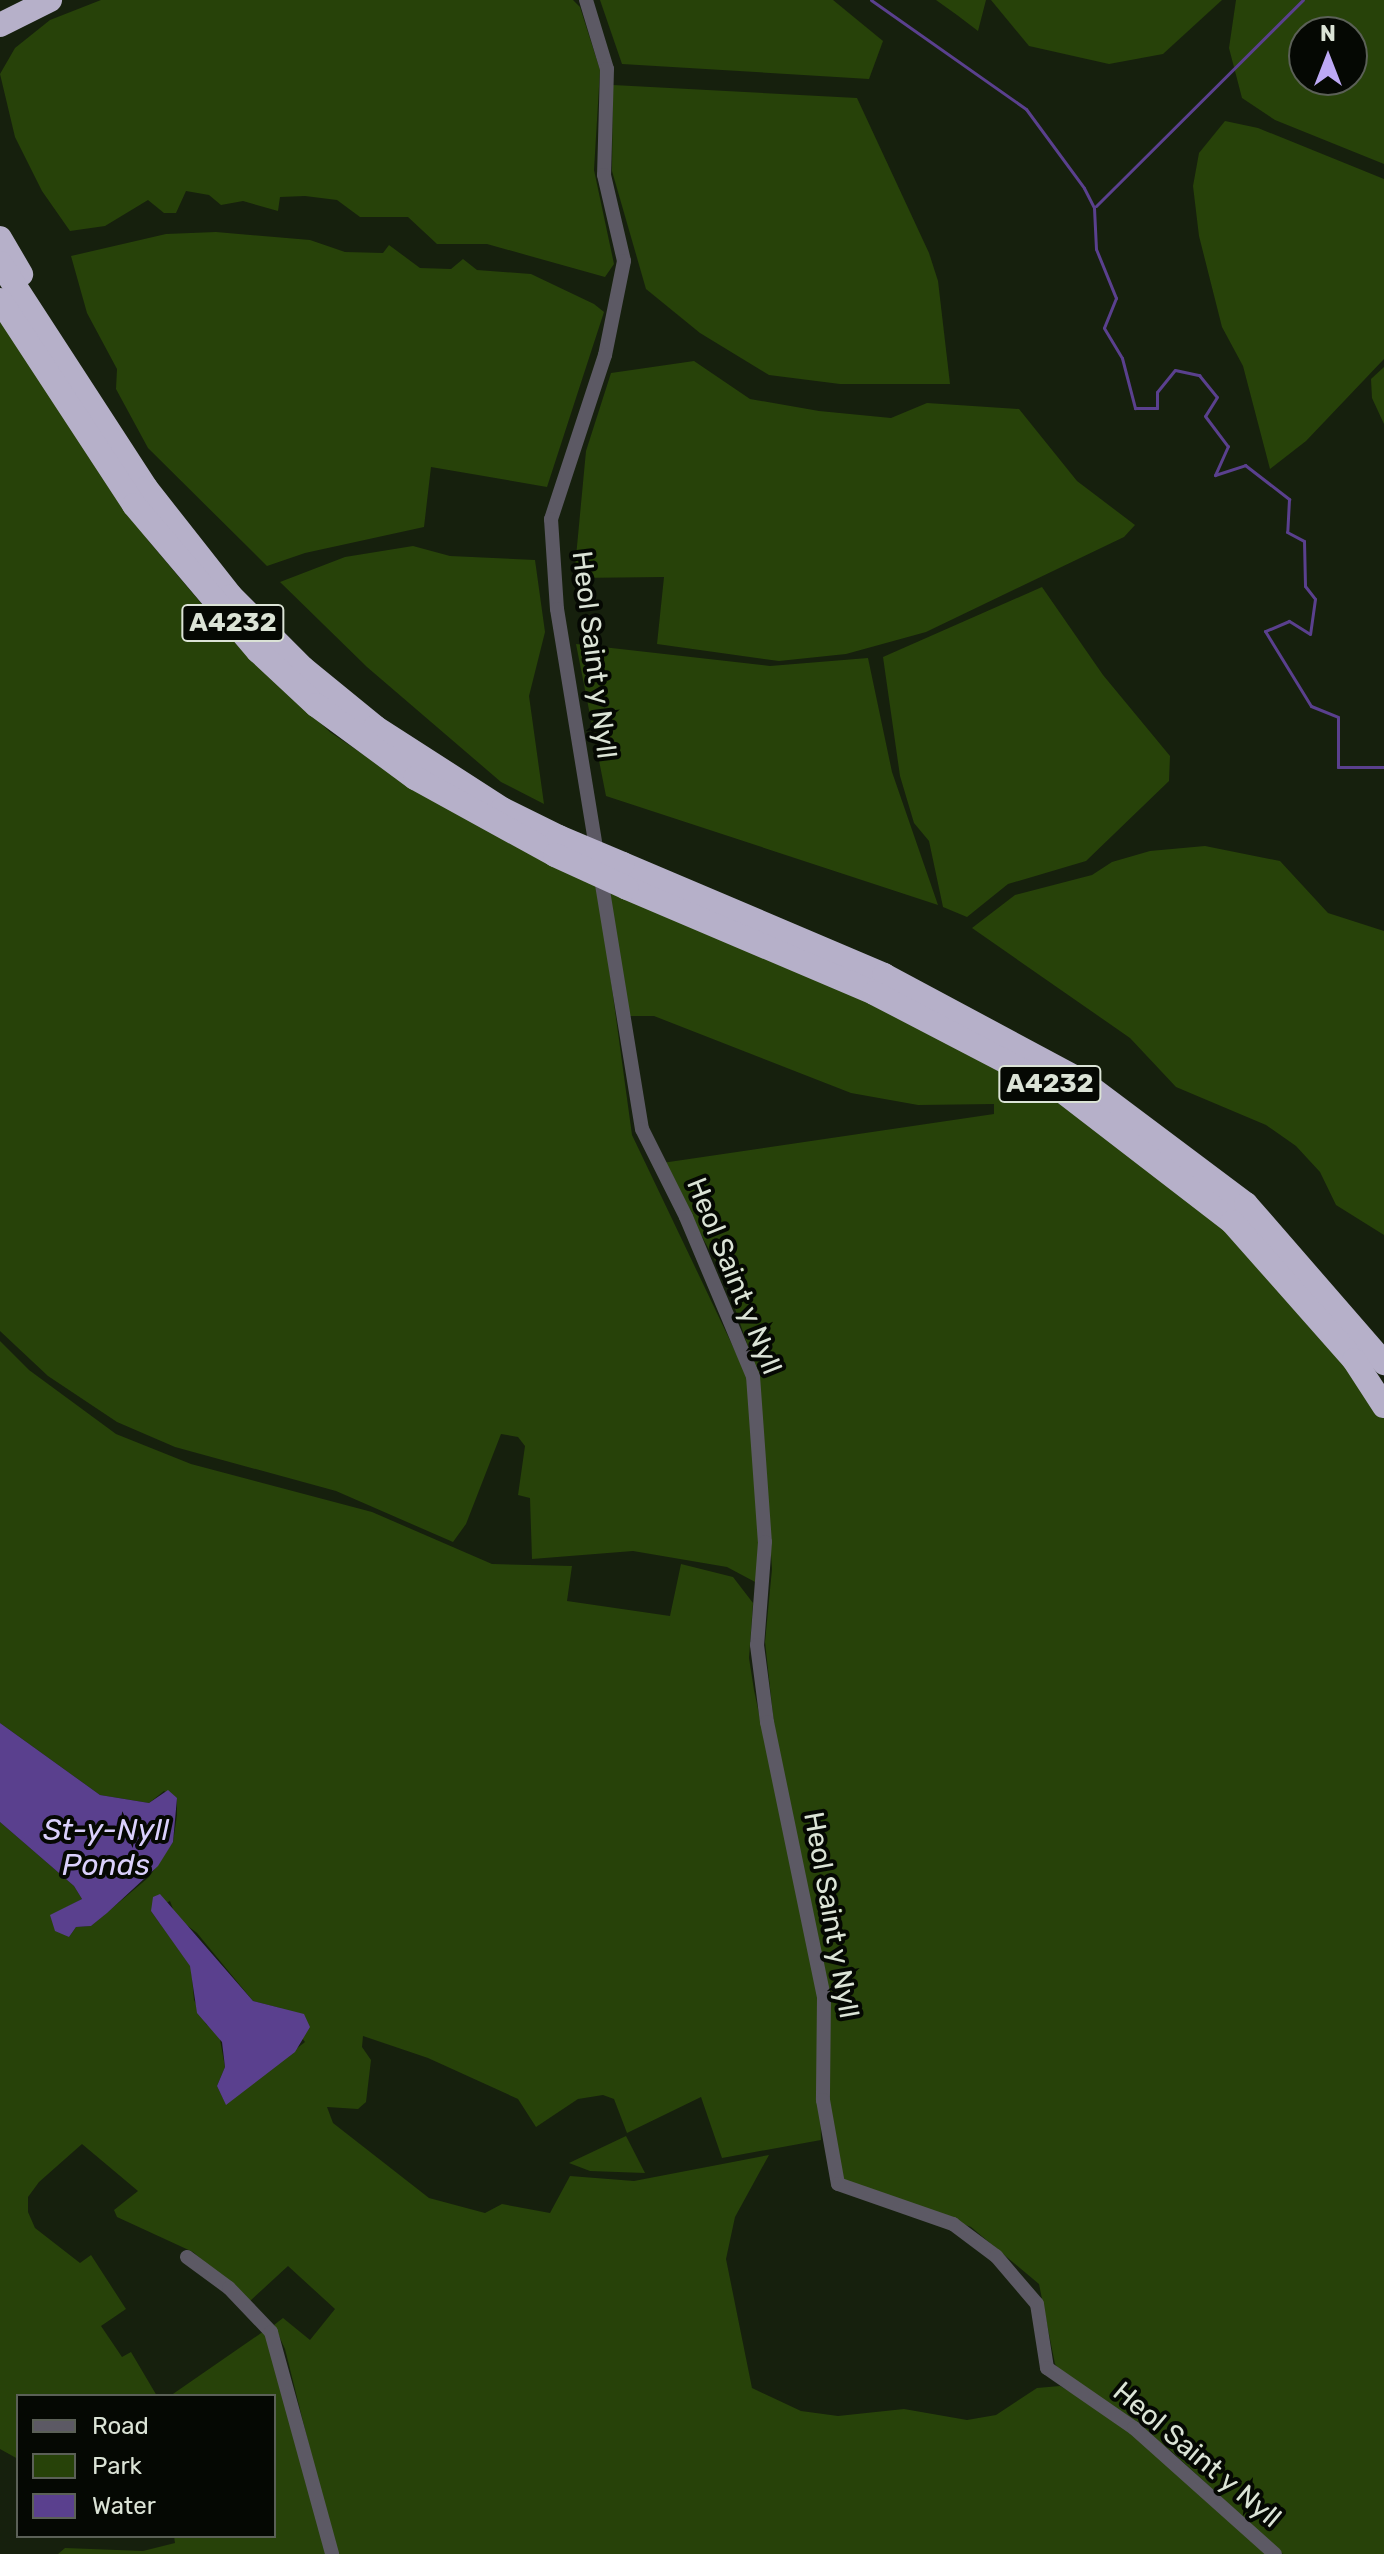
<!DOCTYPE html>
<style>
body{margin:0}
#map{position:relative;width:1384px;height:2554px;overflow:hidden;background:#16200d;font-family:Rubik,sans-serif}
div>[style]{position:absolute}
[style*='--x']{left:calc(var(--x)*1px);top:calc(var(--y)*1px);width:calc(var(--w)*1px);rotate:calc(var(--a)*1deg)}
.green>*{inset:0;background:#274209}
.water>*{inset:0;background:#5a408e}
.stream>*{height:3px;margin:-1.5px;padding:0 1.5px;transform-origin:1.5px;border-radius:1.5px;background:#5a408e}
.street>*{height:14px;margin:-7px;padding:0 7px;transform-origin:7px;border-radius:7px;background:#5c5964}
.highway>*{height:24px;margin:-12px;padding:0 12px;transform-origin:12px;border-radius:12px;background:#b6b0c9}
.highway-bridge>*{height:24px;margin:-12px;padding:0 12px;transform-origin:12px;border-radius:12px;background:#b6b0c9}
span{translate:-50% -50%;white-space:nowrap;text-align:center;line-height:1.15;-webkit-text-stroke:8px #050803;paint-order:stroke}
.shield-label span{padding:2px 6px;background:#050803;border:2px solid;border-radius:6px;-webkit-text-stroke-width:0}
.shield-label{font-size:26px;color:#dbe3d6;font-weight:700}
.street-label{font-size:28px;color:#dbe3d6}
.water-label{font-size:30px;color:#dad0fc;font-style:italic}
.legend{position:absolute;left:16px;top:2394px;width:260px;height:144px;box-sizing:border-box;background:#050803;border:2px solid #5b6057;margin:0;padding:10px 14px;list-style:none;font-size:24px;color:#dbe3d6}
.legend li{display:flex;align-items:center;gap:16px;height:40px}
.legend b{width:40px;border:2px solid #5b6057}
.north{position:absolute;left:1288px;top:16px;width:80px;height:80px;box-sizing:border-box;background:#050803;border:2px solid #5b6057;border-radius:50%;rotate:0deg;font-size:22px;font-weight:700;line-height:32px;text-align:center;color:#dbe3d6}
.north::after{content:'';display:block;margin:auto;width:28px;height:36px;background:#bda9f5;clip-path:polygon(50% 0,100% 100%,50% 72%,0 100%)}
</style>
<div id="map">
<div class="green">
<div style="clip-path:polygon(101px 0,573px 0,580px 7px,600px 70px,594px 170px,614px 264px,605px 277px,487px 244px,437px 244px,408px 217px,360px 217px,337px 200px,305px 196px,280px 197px,278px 211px,243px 201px,221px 205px,209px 195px,186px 191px,176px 213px,164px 213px,148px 200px,105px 226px,70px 231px,42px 191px,15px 137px,0 74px,15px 48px,50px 20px)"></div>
<div style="clip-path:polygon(600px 0,833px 0,883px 41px,869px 79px,622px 64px)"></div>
<div style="clip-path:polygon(936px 0,986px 0,978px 31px,957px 15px)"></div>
<div style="clip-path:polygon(991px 0,1222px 0,1163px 54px,1109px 64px,1029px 46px)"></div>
<div style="clip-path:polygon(evenodd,1236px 0,1384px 0,1384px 164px,1275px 120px,1242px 98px,1229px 48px,1236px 0,1352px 32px,1352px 80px,1304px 80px,1304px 32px,1352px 32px)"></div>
<div style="clip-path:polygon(613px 85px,857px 98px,929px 253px,938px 281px,950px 384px,840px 384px,769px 375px,700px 333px,646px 289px,612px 171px)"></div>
<div style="clip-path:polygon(1225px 121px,1258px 128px,1384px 179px,1384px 359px,1306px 441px,1270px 469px,1243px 366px,1222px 327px,1199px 236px,1193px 186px,1199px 153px)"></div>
<div style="clip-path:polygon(216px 232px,310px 240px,345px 252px,383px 253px,389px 245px,420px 268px,451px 269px,463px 259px,477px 270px,531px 274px,594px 304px,604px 312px,547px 487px,431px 467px,424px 527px,305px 553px,267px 566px,148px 448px,116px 389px,117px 369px,87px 313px,71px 256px,166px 234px)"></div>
<div style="clip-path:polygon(0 319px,147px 539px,232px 640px,330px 732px,416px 790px,598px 886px,632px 1135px,747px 1376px,759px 1531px,757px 1583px,727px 1567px,633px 1551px,532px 1559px,530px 1498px,518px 1495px,525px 1446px,518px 1437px,501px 1434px,466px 1524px,453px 1542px,336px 1491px,175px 1447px,117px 1422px,48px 1376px,0 1331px)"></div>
<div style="clip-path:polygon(694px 361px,750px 399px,819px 411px,891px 418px,927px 403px,1019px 409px,1077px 481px,1135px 525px,1124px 537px,926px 632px,846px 654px,779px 661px,657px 644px,664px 577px,574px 578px,586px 451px,611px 373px)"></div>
<div style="clip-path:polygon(1384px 367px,1384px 424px,1372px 398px,1371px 379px)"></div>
<div style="clip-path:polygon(413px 546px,450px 556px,535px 560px,545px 632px,529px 696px,544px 804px,501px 782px,367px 667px,280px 582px,345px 557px)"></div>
<div style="clip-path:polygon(1042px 587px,1103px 675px,1170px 756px,1169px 781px,1086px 861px,1008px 884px,967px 917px,943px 907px,929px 841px,914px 823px,900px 776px,883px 657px)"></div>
<div style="clip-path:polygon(576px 644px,770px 666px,868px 658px,892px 772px,938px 905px,606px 796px)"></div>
<div style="clip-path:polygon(1205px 846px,1280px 861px,1328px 913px,1384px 931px,1384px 1235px,1336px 1205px,1320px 1172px,1296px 1146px,1266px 1125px,1176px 1087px,1130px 1038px,972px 928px,1015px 895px,1092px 875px,1112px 862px,1150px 851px)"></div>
<div style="clip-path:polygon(606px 889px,1002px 1055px,1234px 1228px,1384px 1412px,1384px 2554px,1283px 2554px,1170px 2450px,1067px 2380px,1055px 2364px,1039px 2284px,971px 2227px,840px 2179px,828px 2101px,830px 2028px,774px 1724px,765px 1642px,772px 1569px,759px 1378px,724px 1277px,662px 1163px,994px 1114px,994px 1104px,918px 1105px,851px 1093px,654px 1016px,626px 1016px)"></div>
<div style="clip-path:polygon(evenodd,0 1341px,29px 1370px,116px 1434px,191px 1464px,372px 1512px,492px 1564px,572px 1566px,567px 1601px,670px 1616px,681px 1564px,733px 1577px,753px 1603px,749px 1658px,754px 1690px,818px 1994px,821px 2140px,722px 2158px,701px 2097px,627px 2133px,614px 2099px,603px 2095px,578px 2099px,536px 2127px,518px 2099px,428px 2058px,363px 2036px,362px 2047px,371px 2060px,366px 2102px,358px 2109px,327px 2107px,333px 2123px,429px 2198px,485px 2213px,502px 2204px,550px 2213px,570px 2176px,634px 2181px,769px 2155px,735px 2217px,726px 2259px,752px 2388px,801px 2411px,838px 2416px,904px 2409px,967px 2420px,996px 2415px,1037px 2388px,1060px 2386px,1107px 2413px,1272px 2554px,336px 2554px,285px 2349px,274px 2325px,283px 2318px,310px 2340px,335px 2309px,288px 2266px,250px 2301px,193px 2252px,117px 2217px,114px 2210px,138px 2191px,82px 2144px,39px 2182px,28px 2197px,28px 2212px,35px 2228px,80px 2263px,91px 2255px,126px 2309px,101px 2326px,122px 2357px,131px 2352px,157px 2396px,18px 2396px,18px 2459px,0 2449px,0 1822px,74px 1886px,82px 1899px,65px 1908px,63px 1933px,69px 1937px,76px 1927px,91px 1926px,149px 1877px,173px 1842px,177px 1815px,177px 1798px,164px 1791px,149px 1803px,100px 1795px,0 1723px,0 1341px,170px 1901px,176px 1917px,197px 1933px,253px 2001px,280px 2008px,305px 2042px,226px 2104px,217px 2086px,225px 2067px,219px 2034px,206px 2024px,194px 2000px,191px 1966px,151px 1911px,170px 1901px)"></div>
<div style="clip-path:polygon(626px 2136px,645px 2173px,590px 2171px,569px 2163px)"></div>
<div style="clip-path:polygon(267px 2329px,330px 2554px,58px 2554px,65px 2548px,143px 2551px,175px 2543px,174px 2536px,274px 2536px,274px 2396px,170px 2396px)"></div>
</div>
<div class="water">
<div style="clip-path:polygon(0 1723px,100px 1795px,149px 1803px,168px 1790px,177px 1798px,173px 1842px,158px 1866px,107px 1913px,91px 1926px,76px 1927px,69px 1937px,55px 1931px,50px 1915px,82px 1899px,74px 1886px,0 1822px)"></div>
<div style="clip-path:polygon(160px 1894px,253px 2001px,304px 2014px,310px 2027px,295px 2052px,226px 2105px,217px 2086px,225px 2067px,222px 2042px,197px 2013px,190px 1966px,151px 1911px,153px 1897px)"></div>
</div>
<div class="stream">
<div style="--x:871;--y:0;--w:189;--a:35.1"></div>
<div style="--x:1026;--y:109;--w:98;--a:53.7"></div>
<div style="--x:1084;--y:188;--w:22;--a:63"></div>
<div style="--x:1094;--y:208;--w:41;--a:87.2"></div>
<div style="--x:1096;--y:249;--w:53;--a:67.8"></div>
<div style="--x:1116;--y:298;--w:32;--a:112"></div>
<div style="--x:1104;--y:328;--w:35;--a:59"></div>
<div style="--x:1122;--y:358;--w:52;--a:75.4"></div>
<div style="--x:1135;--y:408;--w:22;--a:0"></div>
<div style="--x:1157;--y:408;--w:16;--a:-90"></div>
<div style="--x:1157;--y:392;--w:28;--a:-51"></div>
<div style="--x:1175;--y:370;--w:25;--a:12"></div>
<div style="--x:1199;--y:375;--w:28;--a:51"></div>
<div style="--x:1217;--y:397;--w:22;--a:122"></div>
<div style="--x:1205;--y:416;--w:38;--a:53"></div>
<div style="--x:1228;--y:446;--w:32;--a:114"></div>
<div style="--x:1215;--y:475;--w:32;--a:-18"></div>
<div style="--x:1245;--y:465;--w:56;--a:37.7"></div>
<div style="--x:1289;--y:499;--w:33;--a:93"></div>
<div style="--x:1287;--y:532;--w:19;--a:28"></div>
<div style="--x:1304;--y:541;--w:45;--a:88.7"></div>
<div style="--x:1305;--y:586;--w:16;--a:52"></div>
<div style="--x:1315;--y:599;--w:35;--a:98"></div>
<div style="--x:1310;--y:634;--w:25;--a:-148"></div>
<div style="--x:1289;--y:621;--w:26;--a:157"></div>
<div style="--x:1265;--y:631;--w:88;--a:58.5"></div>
<div style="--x:1311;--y:706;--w:29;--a:22"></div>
<div style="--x:1338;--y:717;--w:50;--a:90"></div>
<div style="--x:1338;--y:767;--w:46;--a:0"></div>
<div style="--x:1096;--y:206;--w:292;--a:-44.9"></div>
</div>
<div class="street">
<div style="--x:586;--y:0;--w:72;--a:73.1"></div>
<div style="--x:607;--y:69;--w:106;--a:91.6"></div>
<div style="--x:604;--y:175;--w:88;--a:76.9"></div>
<div style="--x:624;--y:261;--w:96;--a:101.4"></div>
<div style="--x:605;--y:355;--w:173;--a:108.2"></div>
<div style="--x:551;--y:519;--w:90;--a:86.2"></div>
<div style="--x:557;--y:609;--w:527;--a:80.72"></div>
<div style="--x:642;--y:1129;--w:98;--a:63.4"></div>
<div style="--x:686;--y:1217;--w:173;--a:67.2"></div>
<div style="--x:753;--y:1376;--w:166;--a:85.9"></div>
<div style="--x:765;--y:1542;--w:103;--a:94.4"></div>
<div style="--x:757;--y:1645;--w:78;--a:82.6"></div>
<div style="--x:767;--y:1722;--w:281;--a:78.3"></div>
<div style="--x:824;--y:1997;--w:103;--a:90.6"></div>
<div style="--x:823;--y:2100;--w:85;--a:79.9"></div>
<div style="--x:838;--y:2184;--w:122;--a:19.2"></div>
<div style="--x:953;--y:2224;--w:54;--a:36.7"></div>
<div style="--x:996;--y:2256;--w:63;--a:49.5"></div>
<div style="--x:1037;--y:2304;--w:65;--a:81.1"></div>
<div style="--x:1047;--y:2368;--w:106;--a:34.6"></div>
<div style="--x:1134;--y:2428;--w:189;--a:41.8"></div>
<div style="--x:187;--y:2257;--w:52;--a:36.4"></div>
<div style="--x:229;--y:2288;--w:61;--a:46.3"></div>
<div style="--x:271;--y:2332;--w:230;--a:74.6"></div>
</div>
<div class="highway">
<div style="--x:0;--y:25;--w:56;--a:-26.6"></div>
<div style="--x:0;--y:238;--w:42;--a:59.7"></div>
<div style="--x:0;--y:263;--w:268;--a:57"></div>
<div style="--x:146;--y:488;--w:137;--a:51.8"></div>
<div style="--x:231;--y:596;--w:102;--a:45"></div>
<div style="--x:303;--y:668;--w:93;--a:39.3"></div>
<div style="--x:375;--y:727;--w:151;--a:32.8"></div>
<div style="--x:502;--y:809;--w:64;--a:26.2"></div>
<div style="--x:0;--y:300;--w:245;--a:56.8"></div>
<div style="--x:134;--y:505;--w:192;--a:49.7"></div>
<div style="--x:258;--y:651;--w:79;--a:43"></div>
<div style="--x:316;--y:705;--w:123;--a:36.4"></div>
<div style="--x:415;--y:778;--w:160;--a:28.8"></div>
<div style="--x:623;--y:864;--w:284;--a:23"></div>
<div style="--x:884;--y:975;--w:225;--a:28.2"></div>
<div style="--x:1082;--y:1081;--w:205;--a:36.9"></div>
<div style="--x:1246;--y:1204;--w:211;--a:49"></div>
<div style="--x:627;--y:888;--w:268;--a:23"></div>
<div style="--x:874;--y:993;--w:212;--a:27.5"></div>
<div style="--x:1062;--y:1091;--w:215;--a:37.6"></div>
<div style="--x:1232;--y:1222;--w:184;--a:48.5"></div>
<div style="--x:1354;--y:1360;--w:55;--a:56.9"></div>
</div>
<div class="highway-bridge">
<div style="--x:559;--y:837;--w:69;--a:22.9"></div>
<div style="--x:555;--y:855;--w:79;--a:24.6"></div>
</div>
<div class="shield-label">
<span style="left:233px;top:623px">A4232</span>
<span style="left:1050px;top:1084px">A4232</span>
</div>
<div class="street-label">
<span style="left:594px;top:655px;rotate:83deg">Heol Saint y Nyll</span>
<span style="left:734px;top:1276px;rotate:68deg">Heol Saint y Nyll</span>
<span style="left:831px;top:1915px;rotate:80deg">Heol Saint y Nyll</span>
<span style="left:1197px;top:2455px;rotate:40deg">Heol Saint y Nyll</span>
</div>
<div class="water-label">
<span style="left:106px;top:1847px">St-y-Nyll<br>Ponds</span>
</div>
<ul class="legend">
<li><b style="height:10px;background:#5c5964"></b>Road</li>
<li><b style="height:22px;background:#274209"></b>Park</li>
<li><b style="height:22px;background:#5a408e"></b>Water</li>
</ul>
<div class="north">N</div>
</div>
